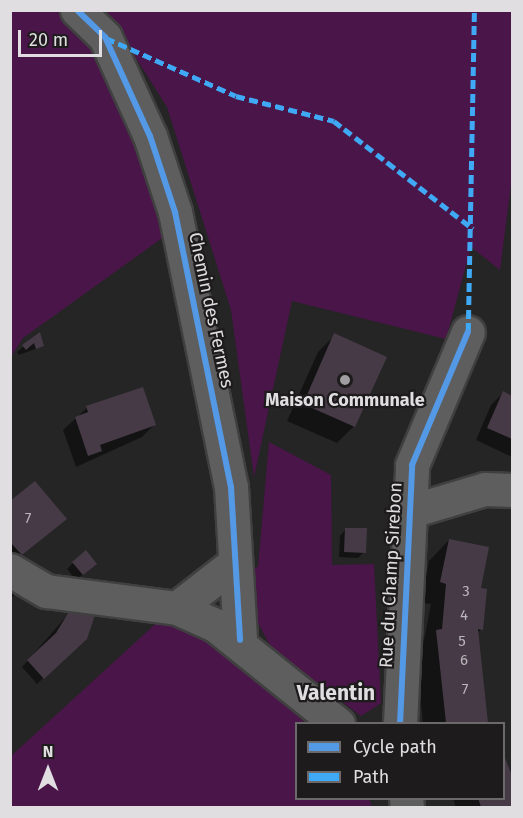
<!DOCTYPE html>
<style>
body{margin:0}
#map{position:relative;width:523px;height:818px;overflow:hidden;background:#252525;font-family:"Fira Sans",sans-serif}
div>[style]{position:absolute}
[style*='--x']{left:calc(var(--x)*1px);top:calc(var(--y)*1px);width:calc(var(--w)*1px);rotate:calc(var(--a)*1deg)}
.green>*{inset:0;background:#4a1548}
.shadow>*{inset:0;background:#0007}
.building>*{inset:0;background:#463a46}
.roads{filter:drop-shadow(2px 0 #404040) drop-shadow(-2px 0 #404040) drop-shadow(0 2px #404040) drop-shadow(0 -2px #404040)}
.minor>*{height:33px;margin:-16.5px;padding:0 16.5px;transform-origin:16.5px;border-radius:16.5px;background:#5f5e5f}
.quiet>*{height:4.5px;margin-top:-2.25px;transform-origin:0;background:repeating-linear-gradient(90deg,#3fa9f5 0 9px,transparent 0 13.5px)}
.cycleway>*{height:6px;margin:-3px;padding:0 3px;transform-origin:3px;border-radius:3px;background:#5399e6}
.dots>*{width:16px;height:16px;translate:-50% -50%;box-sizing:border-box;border:3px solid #1d1b1c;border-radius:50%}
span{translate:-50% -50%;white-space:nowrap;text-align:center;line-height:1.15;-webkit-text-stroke:4.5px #1d1b1c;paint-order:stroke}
.number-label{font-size:15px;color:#bab5ba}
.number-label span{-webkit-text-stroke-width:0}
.street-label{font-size:18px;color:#e0dee0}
.poi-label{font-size:18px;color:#e0dee0;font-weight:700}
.quarter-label{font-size:21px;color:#e0dee0;font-weight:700}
.frame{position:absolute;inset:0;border:12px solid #e0dee0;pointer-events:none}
.legend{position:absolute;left:295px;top:722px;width:210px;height:78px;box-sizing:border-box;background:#1d1b1c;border:2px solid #6b696a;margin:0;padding:8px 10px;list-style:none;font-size:18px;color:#e0dee0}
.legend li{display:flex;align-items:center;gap:12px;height:30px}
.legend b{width:30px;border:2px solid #6b696a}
.north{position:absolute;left:18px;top:740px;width:60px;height:60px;-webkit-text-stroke:4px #1d1b1c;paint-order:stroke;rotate:0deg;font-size:16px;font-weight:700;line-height:24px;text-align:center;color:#e0dee0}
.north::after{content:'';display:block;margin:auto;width:21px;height:27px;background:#e0dee0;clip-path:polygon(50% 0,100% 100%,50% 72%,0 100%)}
.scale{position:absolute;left:18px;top:30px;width:84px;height:27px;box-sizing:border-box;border:3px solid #e0dee0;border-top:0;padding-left:8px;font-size:18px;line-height:21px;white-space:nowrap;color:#e0dee0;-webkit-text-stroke:4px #1d1b1c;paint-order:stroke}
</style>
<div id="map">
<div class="green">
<div style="clip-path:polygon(11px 11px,64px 11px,98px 43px,165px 236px,23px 338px,11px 357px)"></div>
<div style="clip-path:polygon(106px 11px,512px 11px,512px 177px,500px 270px,471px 247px,446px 339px,292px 301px,254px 477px,231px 310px,167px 107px)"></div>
<div style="clip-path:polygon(269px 442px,331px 475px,332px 565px,374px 564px,381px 703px,361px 716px,272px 649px,258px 623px,250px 568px,258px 567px)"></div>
<div style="clip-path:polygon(163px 617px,211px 636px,305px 723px,296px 724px,296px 798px,369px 799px,372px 807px,11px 808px,11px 756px)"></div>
</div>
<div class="shadow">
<div style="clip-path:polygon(39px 334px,43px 346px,19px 355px,17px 352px)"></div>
<div style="clip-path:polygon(335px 335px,354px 426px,337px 443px,287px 421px,318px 352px)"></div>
<div style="clip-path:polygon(503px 393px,512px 397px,512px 457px,476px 440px,491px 405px)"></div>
<div style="clip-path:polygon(87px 408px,154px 425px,142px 437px,76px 467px,63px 430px)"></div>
<div style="clip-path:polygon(10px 503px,65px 519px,10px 565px)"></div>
<div style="clip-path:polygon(346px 529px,364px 552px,358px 558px,339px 557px,340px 536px)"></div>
<div style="clip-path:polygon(449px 540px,479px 589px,481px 629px,477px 634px,486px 724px,423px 724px,416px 652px,423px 645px,431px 604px,424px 603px,423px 590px,429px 561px)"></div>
<div style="clip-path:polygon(73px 563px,89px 570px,76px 580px,67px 569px)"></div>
<div style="clip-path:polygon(10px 589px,17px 593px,10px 599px)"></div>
<div style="clip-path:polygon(71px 611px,65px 658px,37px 684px,22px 667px)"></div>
<div style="clip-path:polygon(504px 759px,512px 780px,512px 808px,456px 808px,453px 798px,504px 798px)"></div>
</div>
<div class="building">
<div style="clip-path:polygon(40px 332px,44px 346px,36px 349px,34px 343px,26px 350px,22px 345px)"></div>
<div style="clip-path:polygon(334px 333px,387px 357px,355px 427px,303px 404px)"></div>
<div style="clip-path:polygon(143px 387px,156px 425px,100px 445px,102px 451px,88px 456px,75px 417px,88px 412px,86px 406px)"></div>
<div style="clip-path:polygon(503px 391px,512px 396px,512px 439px,487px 428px)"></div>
<div style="clip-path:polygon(35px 481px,67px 519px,22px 555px,10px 542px,10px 501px)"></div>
<div style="clip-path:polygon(345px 528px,367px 528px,366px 553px,344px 552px)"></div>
<div style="clip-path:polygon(449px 539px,489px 547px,481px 588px,487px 589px,483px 630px,478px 629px,488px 723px,446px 723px,436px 630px,442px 629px,446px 584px,440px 582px)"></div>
<div style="clip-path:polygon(86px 550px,97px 564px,83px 575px,72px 562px)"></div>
<div style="clip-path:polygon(70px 610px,96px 612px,87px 639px,44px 679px,27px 660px,56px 633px)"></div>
<div style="clip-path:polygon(504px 755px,512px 776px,512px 807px,481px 807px,478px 798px,504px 798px)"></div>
</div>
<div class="roads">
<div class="minor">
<div style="--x:77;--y:10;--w:39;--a:44"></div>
<div style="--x:105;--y:37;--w:109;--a:65.6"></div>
<div style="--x:150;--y:136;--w:80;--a:71.8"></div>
<div style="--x:175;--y:212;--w:281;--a:78.5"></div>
<div style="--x:231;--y:487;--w:153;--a:86.6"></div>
<div style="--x:411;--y:511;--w:77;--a:-16.6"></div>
<div style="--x:485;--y:489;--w:27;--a:2"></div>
<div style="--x:10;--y:570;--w:42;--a:30.3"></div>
<div style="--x:46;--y:591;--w:132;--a:7.4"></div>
<div style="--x:177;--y:608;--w:42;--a:24.1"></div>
<div style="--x:215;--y:625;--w:158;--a:38.8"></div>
<div style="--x:177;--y:608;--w:70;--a:-38"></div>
<div style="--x:400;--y:724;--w:259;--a:-87.3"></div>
<div style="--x:412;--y:465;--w:144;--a:-67.2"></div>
<div style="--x:406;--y:798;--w:10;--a:84"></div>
</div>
</div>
<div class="quiet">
<div style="--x:106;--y:38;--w:142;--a:24"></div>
<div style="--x:236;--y:96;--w:101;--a:14.3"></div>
<div style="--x:334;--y:121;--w:176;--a:37.8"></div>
<div style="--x:468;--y:332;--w:322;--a:-88.9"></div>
</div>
<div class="cycleway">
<div style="--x:77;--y:10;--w:39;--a:44"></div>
<div style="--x:105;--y:37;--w:109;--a:65.6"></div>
<div style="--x:150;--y:136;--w:80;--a:71.8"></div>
<div style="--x:175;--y:212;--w:281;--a:78.5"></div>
<div style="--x:231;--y:487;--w:153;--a:86.6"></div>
<div style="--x:400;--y:724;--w:259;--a:-87.3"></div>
<div style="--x:412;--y:465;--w:144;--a:-67.2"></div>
</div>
<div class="dots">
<div style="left:345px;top:380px;background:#9f9d9f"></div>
</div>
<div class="number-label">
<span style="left:28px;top:519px">7</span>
<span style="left:466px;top:592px">3</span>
<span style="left:464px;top:616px">4</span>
<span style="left:462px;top:642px">5</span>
<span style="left:464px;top:661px">6</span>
<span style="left:465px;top:690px">7</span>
</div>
<div class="street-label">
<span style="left:211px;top:310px;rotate:78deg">Chemin des Fermes</span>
<span style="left:391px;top:575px;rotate:-87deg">Rue du Champ Sirebon</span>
</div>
<div class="poi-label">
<span style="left:345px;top:400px">Maison Communale</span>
</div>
<div class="quarter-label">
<span style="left:336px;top:693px">Valentin</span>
</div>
<div class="frame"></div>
<ul class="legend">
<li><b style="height:8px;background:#5399e6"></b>Cycle path</li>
<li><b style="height:8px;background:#3fa9f5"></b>Path</li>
</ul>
<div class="north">N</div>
<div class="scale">20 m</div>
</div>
